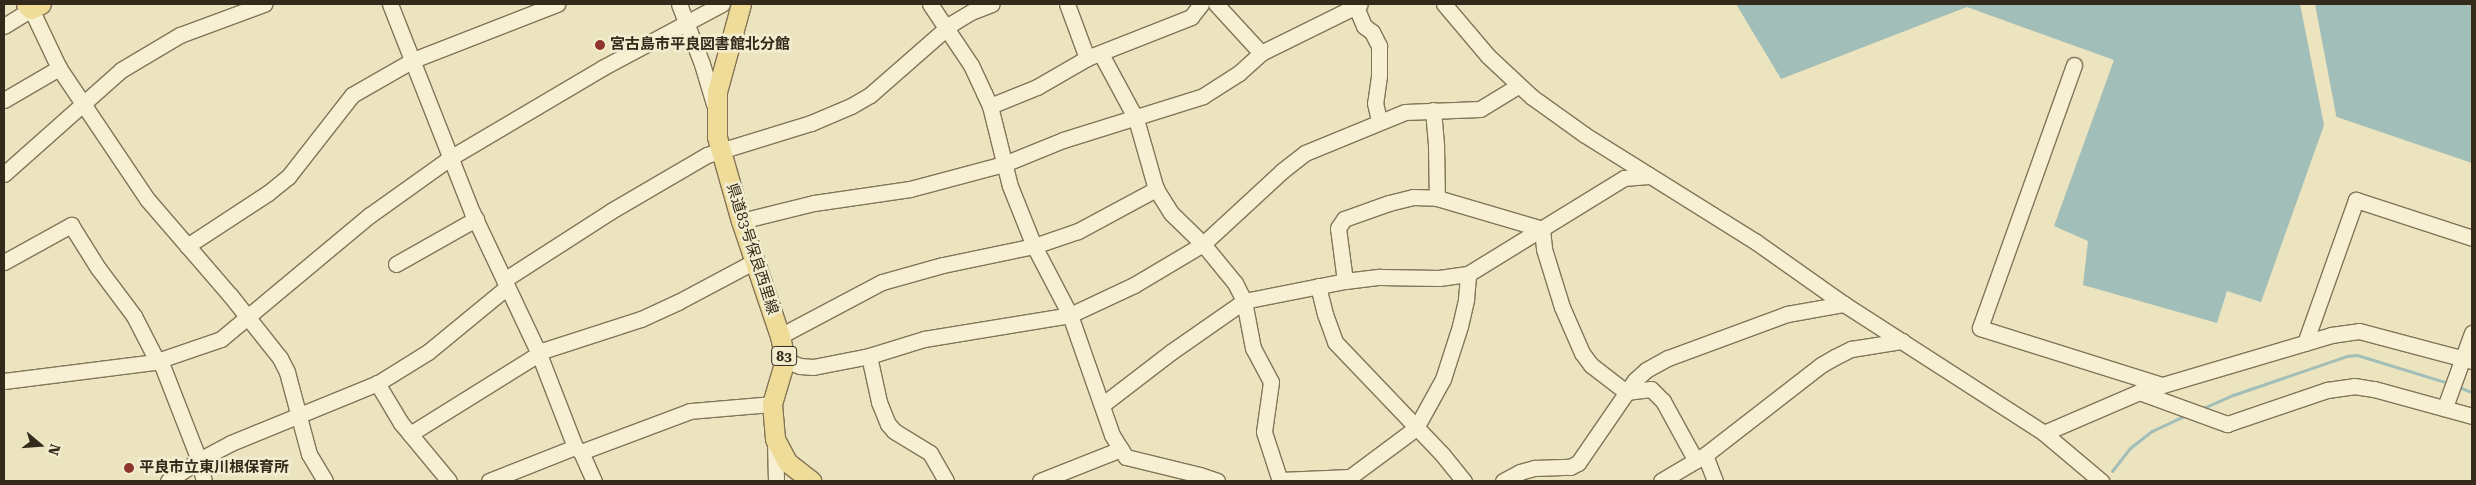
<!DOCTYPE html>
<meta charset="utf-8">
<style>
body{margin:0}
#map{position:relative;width:2476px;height:485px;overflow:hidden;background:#ece3bf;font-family:"Roboto Serif","Noto Sans JP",serif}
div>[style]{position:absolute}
.water>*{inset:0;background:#a2beb8}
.pier>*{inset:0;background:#ece3bf}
.stream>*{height:3px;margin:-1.5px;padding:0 1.5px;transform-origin:1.5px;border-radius:1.5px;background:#a2beb8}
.roads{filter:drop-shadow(1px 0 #847458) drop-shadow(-1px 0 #847458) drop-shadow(0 1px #847458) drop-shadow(0 -1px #847458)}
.minor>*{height:15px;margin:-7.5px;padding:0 7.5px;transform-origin:7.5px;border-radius:7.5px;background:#f7f0d2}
.major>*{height:19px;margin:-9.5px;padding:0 9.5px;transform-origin:9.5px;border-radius:9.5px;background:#eedc98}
.dots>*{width:14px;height:14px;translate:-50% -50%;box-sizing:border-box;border:2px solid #f3edcf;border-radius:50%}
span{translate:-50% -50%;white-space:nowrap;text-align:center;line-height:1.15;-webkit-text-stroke:5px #f3edcf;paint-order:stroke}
.shield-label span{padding:1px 4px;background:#f3edcf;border:1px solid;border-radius:4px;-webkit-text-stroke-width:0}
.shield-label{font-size:14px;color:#342a1c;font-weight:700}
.poi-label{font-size:15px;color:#342a1c;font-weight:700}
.left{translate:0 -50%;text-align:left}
.street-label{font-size:15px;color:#342a1c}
.frame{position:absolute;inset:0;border:5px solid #342a1c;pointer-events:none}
.north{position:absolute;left:15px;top:420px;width:50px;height:50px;-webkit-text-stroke:4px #f3edcf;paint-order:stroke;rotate:108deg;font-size:14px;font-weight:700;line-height:20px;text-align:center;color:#342a1c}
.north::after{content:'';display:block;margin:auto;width:18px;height:22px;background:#342a1c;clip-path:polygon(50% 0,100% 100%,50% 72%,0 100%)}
</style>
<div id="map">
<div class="water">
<i style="clip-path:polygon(1736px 4px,2472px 4px,2472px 163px,2328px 114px,2261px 302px,2227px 291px,2217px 323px,2083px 285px,2088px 241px,2054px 226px,2114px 60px,1967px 7px,1781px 79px)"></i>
</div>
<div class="pier">
<i style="clip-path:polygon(2300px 4px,2315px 4px,2337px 120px,2330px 117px,2325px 130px)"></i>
</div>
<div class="stream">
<i style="left:2456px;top:386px;width:17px;rotate:21deg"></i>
<i style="left:2201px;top:409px;width:35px;rotate:-24deg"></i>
<i style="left:2233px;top:395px;width:120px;rotate:-18.9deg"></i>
<i style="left:2347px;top:356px;width:10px;rotate:-6deg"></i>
<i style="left:2357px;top:355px;width:95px;rotate:17.1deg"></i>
<i style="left:2112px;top:471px;width:29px;rotate:-52deg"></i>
<i style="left:2130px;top:448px;width:28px;rotate:-38deg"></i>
<i style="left:2152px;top:431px;width:38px;rotate:-25deg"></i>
</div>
<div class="roads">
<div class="minor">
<i style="left:390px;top:4px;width:224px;rotate:68.5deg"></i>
<i style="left:472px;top:212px;width:157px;rotate:64.7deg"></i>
<i style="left:539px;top:354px;width:100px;rotate:68.8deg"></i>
<i style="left:575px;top:447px;width:8px;rotate:40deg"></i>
<i style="left:581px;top:452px;width:32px;rotate:66deg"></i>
<i style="left:679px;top:4px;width:64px;rotate:69deg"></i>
<i style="left:702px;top:64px;width:42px;rotate:73.3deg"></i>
<i style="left:930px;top:4px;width:73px;rotate:56.1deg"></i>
<i style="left:971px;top:65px;width:31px;rotate:65deg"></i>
<i style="left:984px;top:93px;width:14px;rotate:65deg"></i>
<i style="left:990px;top:106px;width:82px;rotate:76deg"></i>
<i style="left:1010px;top:186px;width:65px;rotate:68.2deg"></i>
<i style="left:1034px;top:246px;width:78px;rotate:62.4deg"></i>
<i style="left:1070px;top:315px;width:127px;rotate:70.7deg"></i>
<i style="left:1112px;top:435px;width:26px;rotate:58deg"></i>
<i style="left:1126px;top:457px;width:76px;rotate:13.7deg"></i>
<i style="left:1200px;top:475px;width:18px;rotate:19deg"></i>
<i style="left:1067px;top:4px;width:58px;rotate:69.7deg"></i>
<i style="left:1216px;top:4px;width:67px;rotate:47.4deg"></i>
<i style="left:1444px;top:4px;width:68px;rotate:49.8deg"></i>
<i style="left:1488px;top:56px;width:60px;rotate:43deg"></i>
<i style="left:1532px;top:97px;width:65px;rotate:35.6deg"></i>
<i style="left:1585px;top:135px;width:202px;rotate:32deg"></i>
<i style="left:1756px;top:242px;width:108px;rotate:35.2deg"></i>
<i style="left:1844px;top:304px;width:238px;rotate:32.8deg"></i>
<i style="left:2044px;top:433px;width:75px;rotate:40.1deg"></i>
<i style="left:1356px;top:7px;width:21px;rotate:67deg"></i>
<i style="left:1364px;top:26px;width:10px;rotate:37deg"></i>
<i style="left:1372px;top:32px;width:16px;rotate:63deg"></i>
<i style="left:1379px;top:46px;width:30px;rotate:90deg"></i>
<i style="left:1379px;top:76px;width:27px;rotate:98deg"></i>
<i style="left:1375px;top:103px;width:18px;rotate:77deg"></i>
<i style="left:4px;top:26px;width:32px;rotate:-32deg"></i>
<i style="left:31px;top:9px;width:65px;rotate:64.6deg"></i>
<i style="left:59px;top:68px;width:158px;rotate:56.1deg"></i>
<i style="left:147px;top:199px;width:127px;rotate:49.2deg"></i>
<i style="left:230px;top:295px;width:80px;rotate:51.6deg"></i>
<i style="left:280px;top:358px;width:16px;rotate:63deg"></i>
<i style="left:287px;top:372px;width:85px;rotate:75deg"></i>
<i style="left:309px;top:454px;width:31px;rotate:59deg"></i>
<i style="left:1101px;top:54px;width:74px;rotate:61.7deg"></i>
<i style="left:1136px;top:119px;width:73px;rotate:74.1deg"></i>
<i style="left:1156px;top:189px;width:28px;rotate:58deg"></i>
<i style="left:1171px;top:213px;width:45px;rotate:44.1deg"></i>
<i style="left:1203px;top:244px;width:50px;rotate:50.6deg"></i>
<i style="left:1235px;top:283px;width:20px;rotate:63deg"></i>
<i style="left:1244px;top:301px;width:48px;rotate:79.2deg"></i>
<i style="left:1253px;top:348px;width:38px;rotate:62deg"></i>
<i style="left:1271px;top:382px;width:50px;rotate:98deg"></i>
<i style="left:1264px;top:432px;width:52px;rotate:71.9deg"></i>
<i style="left:2074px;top:65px;width:279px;rotate:109.7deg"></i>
<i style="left:1980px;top:328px;width:191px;rotate:17.4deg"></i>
<i style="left:4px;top:100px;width:64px;rotate:-30.2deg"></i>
<i style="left:990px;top:106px;width:51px;rotate:-22deg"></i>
<i style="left:1037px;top:87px;width:58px;rotate:-30.1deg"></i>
<i style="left:1087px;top:58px;width:112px;rotate:-21.5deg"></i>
<i style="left:1191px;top:17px;width:16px;rotate:-52deg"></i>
<i style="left:1433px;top:110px;width:37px;rotate:85deg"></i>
<i style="left:1436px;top:147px;width:51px;rotate:88.9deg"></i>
<i style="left:4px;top:174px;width:157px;rotate:-41.6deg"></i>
<i style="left:121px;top:70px;width:69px;rotate:-30.7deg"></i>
<i style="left:180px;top:35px;width:90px;rotate:-20.3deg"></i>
<i style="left:741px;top:221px;width:75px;rotate:-13.9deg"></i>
<i style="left:814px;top:203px;width:97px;rotate:-8.3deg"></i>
<i style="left:910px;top:189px;width:97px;rotate:-14.9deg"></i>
<i style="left:1004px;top:164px;width:64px;rotate:-22.1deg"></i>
<i style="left:1063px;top:140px;width:147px;rotate:-17.4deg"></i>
<i style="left:1203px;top:96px;width:43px;rotate:-32.6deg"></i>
<i style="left:1239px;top:73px;width:30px;rotate:-42deg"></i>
<i style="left:1261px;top:53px;width:110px;rotate:-26.3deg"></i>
<i style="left:1542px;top:229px;width:20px;rotate:84deg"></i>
<i style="left:1544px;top:249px;width:61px;rotate:72.8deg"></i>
<i style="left:1562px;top:307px;width:50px;rotate:66.5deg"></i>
<i style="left:1582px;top:353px;width:15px;rotate:53deg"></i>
<i style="left:1591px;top:365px;width:44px;rotate:37.6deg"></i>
<i style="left:1626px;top:392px;width:25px;rotate:-7deg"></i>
<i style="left:1651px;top:389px;width:17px;rotate:45deg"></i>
<i style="left:1663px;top:401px;width:68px;rotate:61.2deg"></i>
<i style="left:187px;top:246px;width:97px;rotate:-33.2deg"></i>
<i style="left:268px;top:193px;width:26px;rotate:-39deg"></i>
<i style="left:288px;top:177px;width:104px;rotate:-52deg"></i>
<i style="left:352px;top:95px;width:70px;rotate:-29.8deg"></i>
<i style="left:413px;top:60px;width:155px;rotate:-21.3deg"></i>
<i style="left:4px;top:262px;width:77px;rotate:-28.9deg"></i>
<i style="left:71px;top:225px;width:51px;rotate:57.9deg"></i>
<i style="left:98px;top:268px;width:60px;rotate:53.1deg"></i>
<i style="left:134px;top:316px;width:51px;rotate:62.9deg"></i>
<i style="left:396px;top:264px;width:92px;rotate:-29.4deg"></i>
<i style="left:504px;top:280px;width:127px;rotate:-32.8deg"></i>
<i style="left:611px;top:211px;width:111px;rotate:-30.3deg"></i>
<i style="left:707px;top:155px;width:109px;rotate:-17.1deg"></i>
<i style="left:811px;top:123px;width:43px;rotate:-23deg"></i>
<i style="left:851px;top:106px;width:22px;rotate:-30deg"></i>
<i style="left:870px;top:95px;width:108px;rotate:-41.2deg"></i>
<i style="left:951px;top:24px;width:23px;rotate:-31deg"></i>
<i style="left:971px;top:12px;width:22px;rotate:-21deg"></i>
<i style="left:1345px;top:281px;width:53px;rotate:-97.5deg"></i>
<i style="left:1338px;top:228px;width:11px;rotate:-56deg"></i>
<i style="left:1344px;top:219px;width:48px;rotate:-19.6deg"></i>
<i style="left:1389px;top:203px;width:25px;rotate:-14deg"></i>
<i style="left:1413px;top:197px;width:24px;rotate:2deg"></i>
<i style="left:1437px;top:198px;width:109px;rotate:16.4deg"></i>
<i style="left:1318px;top:286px;width:29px;rotate:76deg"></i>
<i style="left:1325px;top:314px;width:30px;rotate:70deg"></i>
<i style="left:1335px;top:342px;width:155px;rotate:46.3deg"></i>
<i style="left:1442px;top:454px;width:35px;rotate:51deg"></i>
<i style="left:780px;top:336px;width:115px;rotate:-27.9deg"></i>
<i style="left:882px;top:282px;width:63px;rotate:-15.6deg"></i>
<i style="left:943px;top:265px;width:93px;rotate:-11.8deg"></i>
<i style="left:1034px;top:246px;width:46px;rotate:-18.8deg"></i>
<i style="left:1078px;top:231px;width:89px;rotate:-28.3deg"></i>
<i style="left:2305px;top:343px;width:152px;rotate:-70.4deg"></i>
<i style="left:2356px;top:200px;width:122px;rotate:18.1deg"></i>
<i style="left:869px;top:356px;width:47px;rotate:77.7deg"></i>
<i style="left:879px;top:402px;width:24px;rotate:68deg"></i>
<i style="left:888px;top:424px;width:9px;rotate:49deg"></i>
<i style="left:894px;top:431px;width:42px;rotate:31.4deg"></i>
<i style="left:930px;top:453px;width:32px;rotate:60deg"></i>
<i style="left:160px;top:360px;width:107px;rotate:68.7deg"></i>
<i style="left:199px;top:460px;width:22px;rotate:77deg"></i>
<i style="left:785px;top:360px;width:16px;rotate:22deg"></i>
<i style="left:800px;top:366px;width:13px;rotate:4deg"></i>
<i style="left:813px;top:367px;width:57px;rotate:-11.1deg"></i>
<i style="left:869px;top:356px;width:58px;rotate:-17.2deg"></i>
<i style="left:924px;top:339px;width:148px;rotate:-9.3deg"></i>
<i style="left:1070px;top:315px;width:71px;rotate:-25.1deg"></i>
<i style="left:1134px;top:285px;width:80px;rotate:-30.7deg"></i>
<i style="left:1203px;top:244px;width:108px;rotate:-42.7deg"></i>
<i style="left:1282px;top:171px;width:29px;rotate:-38deg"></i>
<i style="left:1305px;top:153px;width:108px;rotate:-22.3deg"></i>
<i style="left:1405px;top:112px;width:75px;rotate:-2.3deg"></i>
<i style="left:1480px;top:109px;width:44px;rotate:-31.2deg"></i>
<i style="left:4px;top:381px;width:151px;rotate:-7.2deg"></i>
<i style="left:154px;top:362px;width:71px;rotate:-18.9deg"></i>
<i style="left:221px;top:339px;width:194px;rotate:-39.8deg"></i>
<i style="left:370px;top:215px;width:98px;rotate:-35.5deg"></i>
<i style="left:450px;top:158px;width:177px;rotate:-30.6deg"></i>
<i style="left:602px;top:68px;width:136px;rotate:-28.1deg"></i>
<i style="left:377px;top:383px;width:47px;rotate:59deg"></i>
<i style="left:401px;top:423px;width:75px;rotate:50.4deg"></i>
<i style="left:2139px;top:392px;width:94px;rotate:20deg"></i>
<i style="left:2227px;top:424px;width:106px;rotate:-18.8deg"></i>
<i style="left:2327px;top:390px;width:27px;rotate:-8deg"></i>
<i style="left:2354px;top:386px;width:20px;rotate:9deg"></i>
<i style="left:2374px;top:389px;width:102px;rotate:15.4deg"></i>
<i style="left:1102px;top:405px;width:87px;rotate:-37.5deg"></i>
<i style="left:1171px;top:352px;width:89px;rotate:-34.9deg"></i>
<i style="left:1244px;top:301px;width:103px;rotate:-11.2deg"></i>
<i style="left:1345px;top:281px;width:35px;rotate:-7deg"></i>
<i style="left:1380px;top:277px;width:59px;rotate:1deg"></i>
<i style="left:1439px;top:278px;width:29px;rotate:-8deg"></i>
<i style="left:1468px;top:274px;width:183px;rotate:-31.6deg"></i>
<i style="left:1624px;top:178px;width:24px;rotate:-5deg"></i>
<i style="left:2445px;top:407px;width:79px;rotate:-70deg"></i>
<i style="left:2044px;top:433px;width:103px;rotate:-23.3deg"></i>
<i style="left:2139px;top:392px;width:200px;rotate:-16.5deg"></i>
<i style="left:2331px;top:335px;width:28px;rotate:-8deg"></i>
<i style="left:2359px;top:331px;width:117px;rotate:14.9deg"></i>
<i style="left:410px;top:434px;width:159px;rotate:-31.9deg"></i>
<i style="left:545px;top:350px;width:101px;rotate:-17.9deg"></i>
<i style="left:641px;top:319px;width:41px;rotate:-24.7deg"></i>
<i style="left:678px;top:302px;width:87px;rotate:-28deg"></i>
<i style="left:775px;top:440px;width:41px;rotate:88.6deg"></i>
<i style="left:581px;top:452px;width:116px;rotate:-20.6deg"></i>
<i style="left:690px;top:411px;width:82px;rotate:-4.9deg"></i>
<i style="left:1705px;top:455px;width:28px;rotate:69deg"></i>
<i style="left:1280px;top:480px;width:70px;rotate:-2.5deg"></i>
<i style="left:1350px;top:477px;width:82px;rotate:-36.6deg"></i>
<i style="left:1416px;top:428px;width:56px;rotate:-61.1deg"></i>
<i style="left:1443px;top:379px;width:56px;rotate:-72.2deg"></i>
<i style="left:1460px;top:326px;width:28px;rotate:-77deg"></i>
<i style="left:1466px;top:299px;width:25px;rotate:-85deg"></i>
<i style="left:168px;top:481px;width:37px;rotate:-34deg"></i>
<i style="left:199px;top:460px;width:36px;rotate:-28deg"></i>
<i style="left:231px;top:443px;width:159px;rotate:-22.2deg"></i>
<i style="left:378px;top:383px;width:59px;rotate:-31.8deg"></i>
<i style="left:428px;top:352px;width:102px;rotate:-39.4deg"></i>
<i style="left:489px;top:481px;width:92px;rotate:-21.6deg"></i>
<i style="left:1040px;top:481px;width:87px;rotate:-21.6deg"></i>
<i style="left:1503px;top:481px;width:19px;rotate:-28deg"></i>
<i style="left:1520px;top:472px;width:15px;rotate:-16deg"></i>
<i style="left:1534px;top:468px;width:36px;rotate:-2deg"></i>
<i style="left:1570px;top:467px;width:9px;rotate:-27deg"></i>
<i style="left:1578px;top:463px;width:101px;rotate:-55.5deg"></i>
<i style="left:1635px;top:380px;width:15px;rotate:-42deg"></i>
<i style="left:1646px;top:370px;width:25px;rotate:-29deg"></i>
<i style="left:1668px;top:358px;width:127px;rotate:-20.3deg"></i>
<i style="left:1787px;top:314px;width:58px;rotate:-10deg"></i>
<i style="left:1661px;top:481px;width:51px;rotate:-30.6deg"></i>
<i style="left:1705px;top:455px;width:147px;rotate:-37.8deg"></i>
<i style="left:1821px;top:365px;width:16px;rotate:-30deg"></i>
<i style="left:1835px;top:357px;width:18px;rotate:-27deg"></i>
<i style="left:1851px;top:349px;width:52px;rotate:-8.9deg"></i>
</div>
<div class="major">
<i style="left:26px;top:4px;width:7px;rotate:45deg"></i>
<i style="left:31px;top:9px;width:11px;rotate:-27deg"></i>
<i style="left:741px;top:4px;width:91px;rotate:105.3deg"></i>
<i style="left:717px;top:92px;width:45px;rotate:90deg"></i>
<i style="left:717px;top:137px;width:87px;rotate:74.1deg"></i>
<i style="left:741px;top:221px;width:121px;rotate:71.3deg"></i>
<i style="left:780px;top:336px;width:25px;rotate:78deg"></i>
<i style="left:785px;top:360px;width:46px;rotate:106.5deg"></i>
<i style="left:772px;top:404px;width:35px;rotate:85deg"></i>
<i style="left:775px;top:439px;width:26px;rotate:62deg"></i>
<i style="left:787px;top:462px;width:31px;rotate:38deg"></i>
</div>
</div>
<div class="dots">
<i style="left:600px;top:45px;background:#90352b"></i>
<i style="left:129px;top:468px;background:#90352b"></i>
</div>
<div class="shield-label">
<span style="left:784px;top:356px">83</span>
</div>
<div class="poi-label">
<span class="left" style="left:610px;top:45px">宮古島市平良図書館北分館</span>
<span class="left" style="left:139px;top:468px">平良市立東川根保育所</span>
</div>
<div class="street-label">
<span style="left:752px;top:249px;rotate:72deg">県道83号保良西里線</span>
</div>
<div class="frame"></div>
<div class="north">N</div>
</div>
